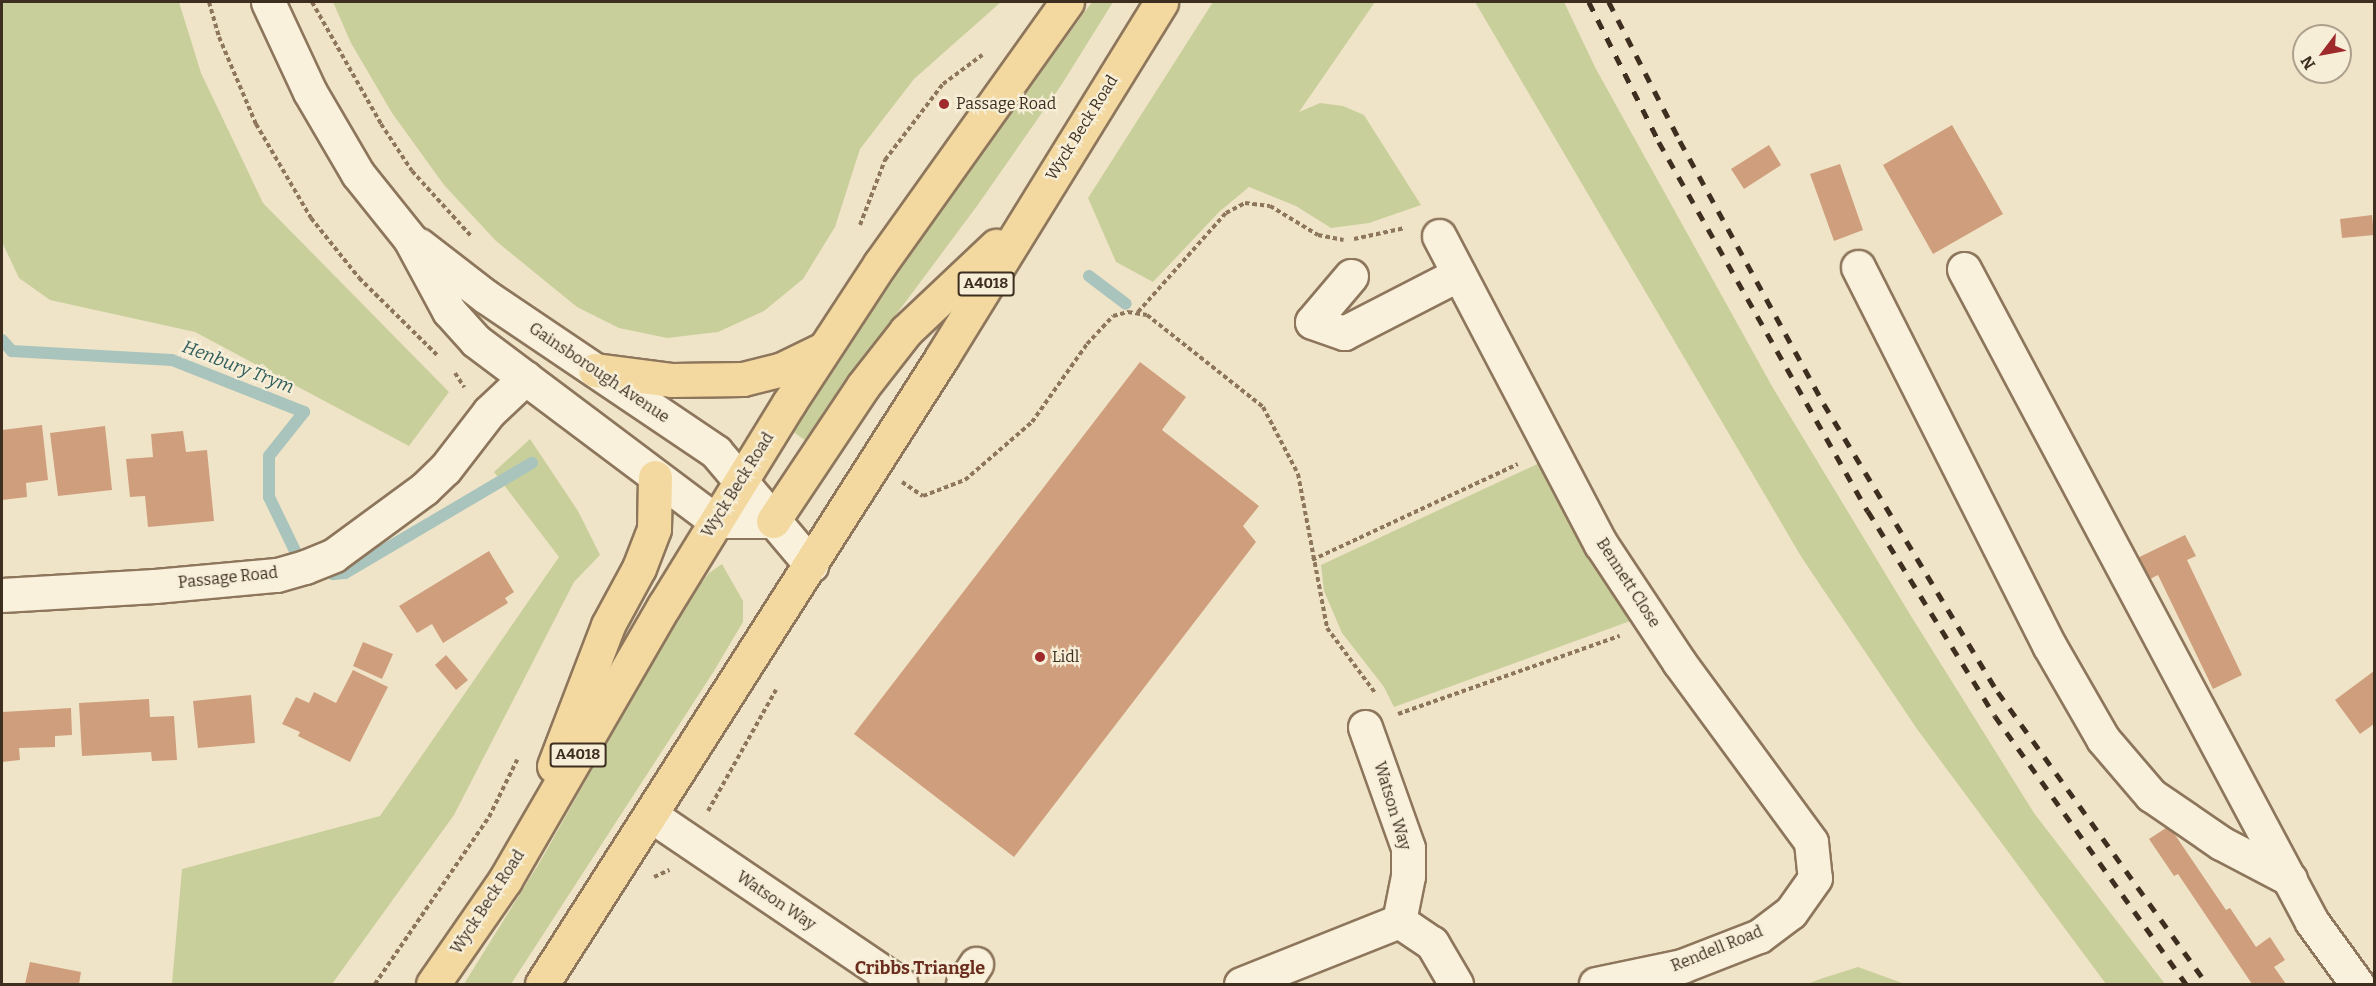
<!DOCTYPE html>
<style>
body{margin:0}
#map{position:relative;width:2376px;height:986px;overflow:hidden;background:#f0e4c8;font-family:Bitter,serif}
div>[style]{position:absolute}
.green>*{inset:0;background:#c9cf9b}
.stream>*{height:12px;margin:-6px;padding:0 6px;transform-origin:6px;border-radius:6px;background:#a9c4bc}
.building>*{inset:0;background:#cf9f7d}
.path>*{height:4px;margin-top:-2px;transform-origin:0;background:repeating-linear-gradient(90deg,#8d765c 0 4.5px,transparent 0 7.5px)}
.roads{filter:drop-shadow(2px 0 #8d765c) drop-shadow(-2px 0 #8d765c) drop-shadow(0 2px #8d765c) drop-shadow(0 -2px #8d765c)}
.minor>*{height:33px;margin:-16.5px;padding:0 16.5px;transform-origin:16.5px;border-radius:16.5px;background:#faf1dc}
.major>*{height:33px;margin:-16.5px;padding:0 16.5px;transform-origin:16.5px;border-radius:16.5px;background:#f3d9a0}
.rail>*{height:4.5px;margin-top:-2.25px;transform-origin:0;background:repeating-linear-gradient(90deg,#3d2e20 0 10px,transparent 0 20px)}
.dots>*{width:16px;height:16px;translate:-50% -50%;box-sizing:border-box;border:3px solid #f7eed8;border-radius:50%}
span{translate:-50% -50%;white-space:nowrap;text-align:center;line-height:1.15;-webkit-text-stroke:4.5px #f7eed8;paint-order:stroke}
.shield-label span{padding:2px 4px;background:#f7eed8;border:2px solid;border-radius:4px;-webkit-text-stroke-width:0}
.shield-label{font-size:15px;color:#3d2e20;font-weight:700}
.poi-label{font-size:16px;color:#3d2e20}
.left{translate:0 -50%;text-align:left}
.street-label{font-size:16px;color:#3d2e20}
.water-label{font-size:18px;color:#2f5d5a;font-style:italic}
.neighbourhood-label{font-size:18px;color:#6b2e1e;font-weight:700}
.frame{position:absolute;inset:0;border:3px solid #3d2e20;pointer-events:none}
.north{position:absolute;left:2292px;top:24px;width:60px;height:60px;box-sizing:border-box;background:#f7eed8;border:2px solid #ada18e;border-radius:50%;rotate:238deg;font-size:16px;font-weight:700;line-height:24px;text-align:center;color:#3d2e20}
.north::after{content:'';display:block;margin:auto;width:21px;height:27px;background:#9e2a2b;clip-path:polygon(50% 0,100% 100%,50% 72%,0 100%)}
</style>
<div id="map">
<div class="green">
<i style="clip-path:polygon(2px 2px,179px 2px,201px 73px,263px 203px,449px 392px,409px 446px,195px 332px,50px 300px,19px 278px,2px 242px)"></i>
<i style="clip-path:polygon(333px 2px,1001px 2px,914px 79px,860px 149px,835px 227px,803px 279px,764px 311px,718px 332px,667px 338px,619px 328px,577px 307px,496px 241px,444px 185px,392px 113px,351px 43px)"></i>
<i style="clip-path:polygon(1092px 2px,1113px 2px,1062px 84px,977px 206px,863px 359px,809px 443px,792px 431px,924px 233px)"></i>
<i style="clip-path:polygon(1213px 2px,1375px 2px,1299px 112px,1320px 103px,1343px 106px,1364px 115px,1421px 205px,1369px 223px,1331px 228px,1296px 206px,1249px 187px,1219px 212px,1153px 282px,1116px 262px,1088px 198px)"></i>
<i style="clip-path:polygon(1475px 2px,1564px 2px,1596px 69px,1773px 388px,1911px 616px,2034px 813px,2165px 984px,2106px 984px,1917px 729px,1802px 558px)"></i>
<i style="clip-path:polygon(530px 439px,578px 511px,600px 555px,574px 582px,454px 815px,332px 984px,172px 984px,182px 869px,380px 816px,559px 557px,494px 472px)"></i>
<i style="clip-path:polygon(1546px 460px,1633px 620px,1394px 707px,1384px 687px,1342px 633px,1324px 591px,1321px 565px)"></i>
<i style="clip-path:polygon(722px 564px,743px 601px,743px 622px,714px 671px,511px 984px,464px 984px,541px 860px,684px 606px,709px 573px)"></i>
<i style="clip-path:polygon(1858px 967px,1905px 984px,1807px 984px,1823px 978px)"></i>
</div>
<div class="stream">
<i style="left:1089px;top:276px;width:46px;rotate:37.1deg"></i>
<i style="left:2px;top:340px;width:15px;rotate:48deg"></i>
<i style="left:12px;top:351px;width:160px;rotate:3.2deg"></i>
<i style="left:172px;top:360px;width:142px;rotate:21.5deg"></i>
<i style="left:304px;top:412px;width:56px;rotate:128.5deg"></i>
<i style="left:269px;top:456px;width:41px;rotate:90deg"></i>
<i style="left:269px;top:497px;width:64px;rotate:64.2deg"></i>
<i style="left:297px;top:555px;width:41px;rotate:27.8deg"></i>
<i style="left:333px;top:574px;width:12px;rotate:-5deg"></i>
<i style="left:345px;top:573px;width:217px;rotate:-30.5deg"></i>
</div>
<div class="building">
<i style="clip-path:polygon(1952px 125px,2003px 214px,1933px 254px,1883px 165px)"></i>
<i style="clip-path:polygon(1769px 145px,1781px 165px,1744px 189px,1731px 169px)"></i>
<i style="clip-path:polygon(1840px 164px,1863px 230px,1834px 241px,1810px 174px)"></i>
<i style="clip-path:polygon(2372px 215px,2374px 235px,2342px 238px,2340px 219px)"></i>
<i style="clip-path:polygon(1140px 362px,1186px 397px,1162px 430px,1259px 506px,1243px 526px,1256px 542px,1014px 857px,854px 734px)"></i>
<i style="clip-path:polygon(42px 425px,48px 480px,26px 483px,27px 497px,2px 500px,2px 430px)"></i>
<i style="clip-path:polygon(105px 426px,112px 490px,58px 496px,50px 433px)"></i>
<i style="clip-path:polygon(183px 431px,186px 452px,207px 450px,214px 521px,148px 527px,145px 496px,130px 497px,126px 459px,153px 457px,151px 434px)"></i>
<i style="clip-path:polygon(2185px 535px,2196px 556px,2187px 560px,2242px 675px,2213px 689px,2158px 575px,2142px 583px,2131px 561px)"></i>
<i style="clip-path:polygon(489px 551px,514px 592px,505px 598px,508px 603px,443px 643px,432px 624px,417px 633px,399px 606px)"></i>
<i style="clip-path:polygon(363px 642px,393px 654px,382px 679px,353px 666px)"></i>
<i style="clip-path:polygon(446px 655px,468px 680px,456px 690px,435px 665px)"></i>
<i style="clip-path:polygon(353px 670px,388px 687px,350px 762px,298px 736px,300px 732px,282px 724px,296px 697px,309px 703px,314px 692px,336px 703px)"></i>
<i style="clip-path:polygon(2374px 671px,2374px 724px,2360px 734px,2335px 700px)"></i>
<i style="clip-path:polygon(251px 695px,255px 743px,198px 748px,193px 701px)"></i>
<i style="clip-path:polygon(149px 699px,150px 717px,174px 716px,177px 760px,152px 761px,151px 752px,82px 756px,79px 703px)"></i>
<i style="clip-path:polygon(71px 708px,72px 735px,55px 736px,55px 747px,19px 748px,20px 760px,2px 762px,2px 712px)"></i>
<i style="clip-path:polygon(2169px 826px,2226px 910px,2230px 908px,2256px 947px,2270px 937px,2285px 960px,2274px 967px,2286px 984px,2252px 984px,2178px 874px,2174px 876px,2149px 839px)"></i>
<i style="clip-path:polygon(30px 962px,81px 972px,79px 984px,25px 984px)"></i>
</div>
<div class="path">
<i style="left:209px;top:2px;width:36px;rotate:74deg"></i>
<i style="left:219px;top:37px;width:95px;rotate:67deg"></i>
<i style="left:256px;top:124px;width:109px;rotate:59.7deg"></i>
<i style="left:311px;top:218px;width:77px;rotate:51.3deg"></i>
<i style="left:359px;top:278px;width:110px;rotate:44.6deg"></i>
<i style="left:312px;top:2px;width:140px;rotate:60.5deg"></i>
<i style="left:381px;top:124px;width:56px;rotate:56.6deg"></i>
<i style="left:412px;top:171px;width:88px;rotate:47.8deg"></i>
<i style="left:860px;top:225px;width:70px;rotate:-69deg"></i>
<i style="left:885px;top:160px;width:96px;rotate:-52.7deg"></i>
<i style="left:943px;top:84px;width:49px;rotate:-36.6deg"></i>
<i style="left:1354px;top:239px;width:52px;rotate:-12.2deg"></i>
<i style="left:1138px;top:312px;width:132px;rotate:-48.4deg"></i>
<i style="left:1226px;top:213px;width:21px;rotate:-28deg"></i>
<i style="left:1245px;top:203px;width:25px;rotate:7deg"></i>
<i style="left:1270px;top:206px;width:56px;rotate:31.1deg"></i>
<i style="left:1318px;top:235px;width:26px;rotate:11deg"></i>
<i style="left:455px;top:373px;width:17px;rotate:57deg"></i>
<i style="left:902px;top:482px;width:25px;rotate:34deg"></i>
<i style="left:923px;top:496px;width:45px;rotate:-20.9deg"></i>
<i style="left:965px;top:480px;width:89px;rotate:-40.9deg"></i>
<i style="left:1032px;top:422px;width:95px;rotate:-54.8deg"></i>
<i style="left:1087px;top:344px;width:38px;rotate:-47deg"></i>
<i style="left:1113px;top:316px;width:16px;rotate:-15deg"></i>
<i style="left:1128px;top:312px;width:19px;rotate:9deg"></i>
<i style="left:1147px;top:315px;width:148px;rotate:38.4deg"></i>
<i style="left:1263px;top:407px;width:76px;rotate:62.4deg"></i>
<i style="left:1298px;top:474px;width:157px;rotate:79.3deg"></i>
<i style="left:1327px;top:628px;width:82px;rotate:53.4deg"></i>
<i style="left:1312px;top:560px;width:227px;rotate:-25deg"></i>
<i style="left:1398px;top:714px;width:235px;rotate:-19.4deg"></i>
<i style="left:708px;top:811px;width:139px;rotate:-60.7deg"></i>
<i style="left:654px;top:877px;width:17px;rotate:-25deg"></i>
<i style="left:375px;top:984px;width:202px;rotate:-55.7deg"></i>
<i style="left:489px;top:817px;width:64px;rotate:-63.8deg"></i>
</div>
<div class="roads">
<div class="minor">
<i style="left:268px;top:2px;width:99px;rotate:65deg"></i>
<i style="left:310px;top:92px;width:95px;rotate:59.7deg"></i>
<i style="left:358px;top:174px;width:83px;rotate:51.3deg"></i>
<i style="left:410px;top:239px;width:82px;rotate:61.6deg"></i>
<i style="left:449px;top:311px;width:40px;rotate:48deg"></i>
<i style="left:476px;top:341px;width:300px;rotate:36.9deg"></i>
<i style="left:716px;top:521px;width:57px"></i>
<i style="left:1439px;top:236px;width:348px;rotate:62.3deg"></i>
<i style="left:1601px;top:544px;width:141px;rotate:56.5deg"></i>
<i style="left:1679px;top:662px;width:223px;rotate:53.7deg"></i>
<i style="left:1811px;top:842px;width:36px;rotate:84deg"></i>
<i style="left:1815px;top:878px;width:42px;rotate:125.2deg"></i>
<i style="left:1791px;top:912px;width:40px;rotate:143deg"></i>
<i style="left:1759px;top:936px;width:83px;rotate:158.7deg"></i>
<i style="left:1682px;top:966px;width:88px;rotate:168.2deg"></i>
<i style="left:419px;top:245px;width:83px;rotate:37.7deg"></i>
<i style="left:485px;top:296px;width:279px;rotate:34deg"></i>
<i style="left:716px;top:452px;width:148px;rotate:49.9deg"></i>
<i style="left:1858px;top:267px;width:424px;rotate:63.2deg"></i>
<i style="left:2049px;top:645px;width:108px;rotate:60.1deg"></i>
<i style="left:2103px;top:739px;width:74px;rotate:49.4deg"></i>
<i style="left:2151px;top:795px;width:85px;rotate:34.4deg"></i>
<i style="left:2221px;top:843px;width:78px;rotate:27.6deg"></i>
<i style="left:1964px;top:269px;width:740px;rotate:61.95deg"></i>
<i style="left:2312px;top:922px;width:77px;rotate:54deg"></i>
<i style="left:1351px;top:276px;width:60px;rotate:130.3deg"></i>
<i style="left:1312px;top:322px;width:34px;rotate:19deg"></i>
<i style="left:1344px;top:333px;width:129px;rotate:-27.2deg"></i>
<i style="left:2px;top:595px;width:153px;rotate:-3.4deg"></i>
<i style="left:155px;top:586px;width:122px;rotate:-5.2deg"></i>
<i style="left:277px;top:575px;width:29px;rotate:-16deg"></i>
<i style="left:305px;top:567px;width:31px;rotate:-22deg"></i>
<i style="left:334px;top:555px;width:112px;rotate:-36.3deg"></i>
<i style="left:424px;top:489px;width:29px;rotate:-44deg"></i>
<i style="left:445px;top:469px;width:72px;rotate:-52.3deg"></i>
<i style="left:489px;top:412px;width:50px;rotate:-43.4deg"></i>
<i style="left:1365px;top:727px;width:128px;rotate:70.4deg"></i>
<i style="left:1408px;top:848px;width:28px;rotate:90deg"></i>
<i style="left:1408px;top:876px;width:46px;rotate:101.3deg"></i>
<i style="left:652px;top:816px;width:300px;rotate:34.1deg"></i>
<i style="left:963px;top:984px;width:24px;rotate:-57deg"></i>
<i style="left:1241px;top:984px;width:170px;rotate:-21.7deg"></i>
<i style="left:1399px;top:921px;width:40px;rotate:34deg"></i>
<i style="left:1432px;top:943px;width:48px;rotate:59.7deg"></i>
</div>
<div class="major">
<i style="left:595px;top:370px;width:78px;rotate:7.4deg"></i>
<i style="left:672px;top:380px;width:71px;rotate:-0.8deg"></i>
<i style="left:743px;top:379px;width:38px;rotate:-14deg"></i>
<i style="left:780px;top:370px;width:48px;rotate:-26deg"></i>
<i style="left:773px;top:521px;width:162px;rotate:-56.3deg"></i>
<i style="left:863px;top:386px;width:70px;rotate:-52deg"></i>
<i style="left:906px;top:331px;width:124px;rotate:-43.4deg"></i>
<i style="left:554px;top:766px;width:151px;rotate:-69deg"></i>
<i style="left:608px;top:625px;width:65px;rotate:-61.5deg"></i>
<i style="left:639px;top:568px;width:42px;rotate:-69deg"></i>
<i style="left:654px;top:529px;width:52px;rotate:-88.9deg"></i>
<i style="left:433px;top:984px;width:126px;rotate:-55.3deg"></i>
<i style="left:505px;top:880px;width:317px;rotate:-59.9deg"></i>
<i style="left:664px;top:606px;width:238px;rotate:-58.4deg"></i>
<i style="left:789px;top:403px;width:166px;rotate:-56.8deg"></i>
<i style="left:880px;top:264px;width:322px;rotate:-54.5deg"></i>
<i style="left:542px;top:984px;width:744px;rotate:-57.46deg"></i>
<i style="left:942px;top:357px;width:417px;rotate:-58.3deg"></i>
</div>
</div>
<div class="rail">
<i style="left:1589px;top:2px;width:157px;rotate:63.4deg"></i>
<i style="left:1659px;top:142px;width:424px;rotate:60.5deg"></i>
<i style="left:1868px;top:511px;width:241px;rotate:58.2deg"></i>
<i style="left:1995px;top:716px;width:329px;rotate:54.5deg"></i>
<i style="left:1609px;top:2px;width:156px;rotate:62.9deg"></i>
<i style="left:1680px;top:141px;width:300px;rotate:61.3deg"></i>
<i style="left:1824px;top:404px;width:336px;rotate:58.9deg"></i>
<i style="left:1998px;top:692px;width:359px;rotate:54.4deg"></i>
</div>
<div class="dots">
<i style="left:944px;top:104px;background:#9e2a2b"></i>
<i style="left:1040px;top:657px;background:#9e2a2b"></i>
</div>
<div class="shield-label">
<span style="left:986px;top:284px">A4018</span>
<span style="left:578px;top:755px">A4018</span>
</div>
<div class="poi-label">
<span class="left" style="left:956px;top:104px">Passage Road</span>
<span class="left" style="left:1052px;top:657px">Lidl</span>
</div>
<div class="street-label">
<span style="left:1082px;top:128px;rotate:-58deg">Wyck Beck Road</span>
<span style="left:599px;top:373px;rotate:34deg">Gainsborough Avenue</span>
<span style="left:738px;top:485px;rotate:-58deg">Wyck Beck Road</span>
<span style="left:228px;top:578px;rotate:-6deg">Passage Road</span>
<span style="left:1628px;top:583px;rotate:57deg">Bennett Close</span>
<span style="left:1392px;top:806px;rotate:73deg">Watson Way</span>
<span style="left:776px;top:901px;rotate:34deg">Watson Way</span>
<span style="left:488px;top:902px;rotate:-57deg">Wyck Beck Road</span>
<span style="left:1717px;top:949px;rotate:-22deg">Rendell Road</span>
</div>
<div class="water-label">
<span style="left:238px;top:367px;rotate:21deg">Henbury Trym</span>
</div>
<div class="neighbourhood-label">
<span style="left:920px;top:968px">Cribbs Triangle</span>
</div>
<div class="frame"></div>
<div class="north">N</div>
</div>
